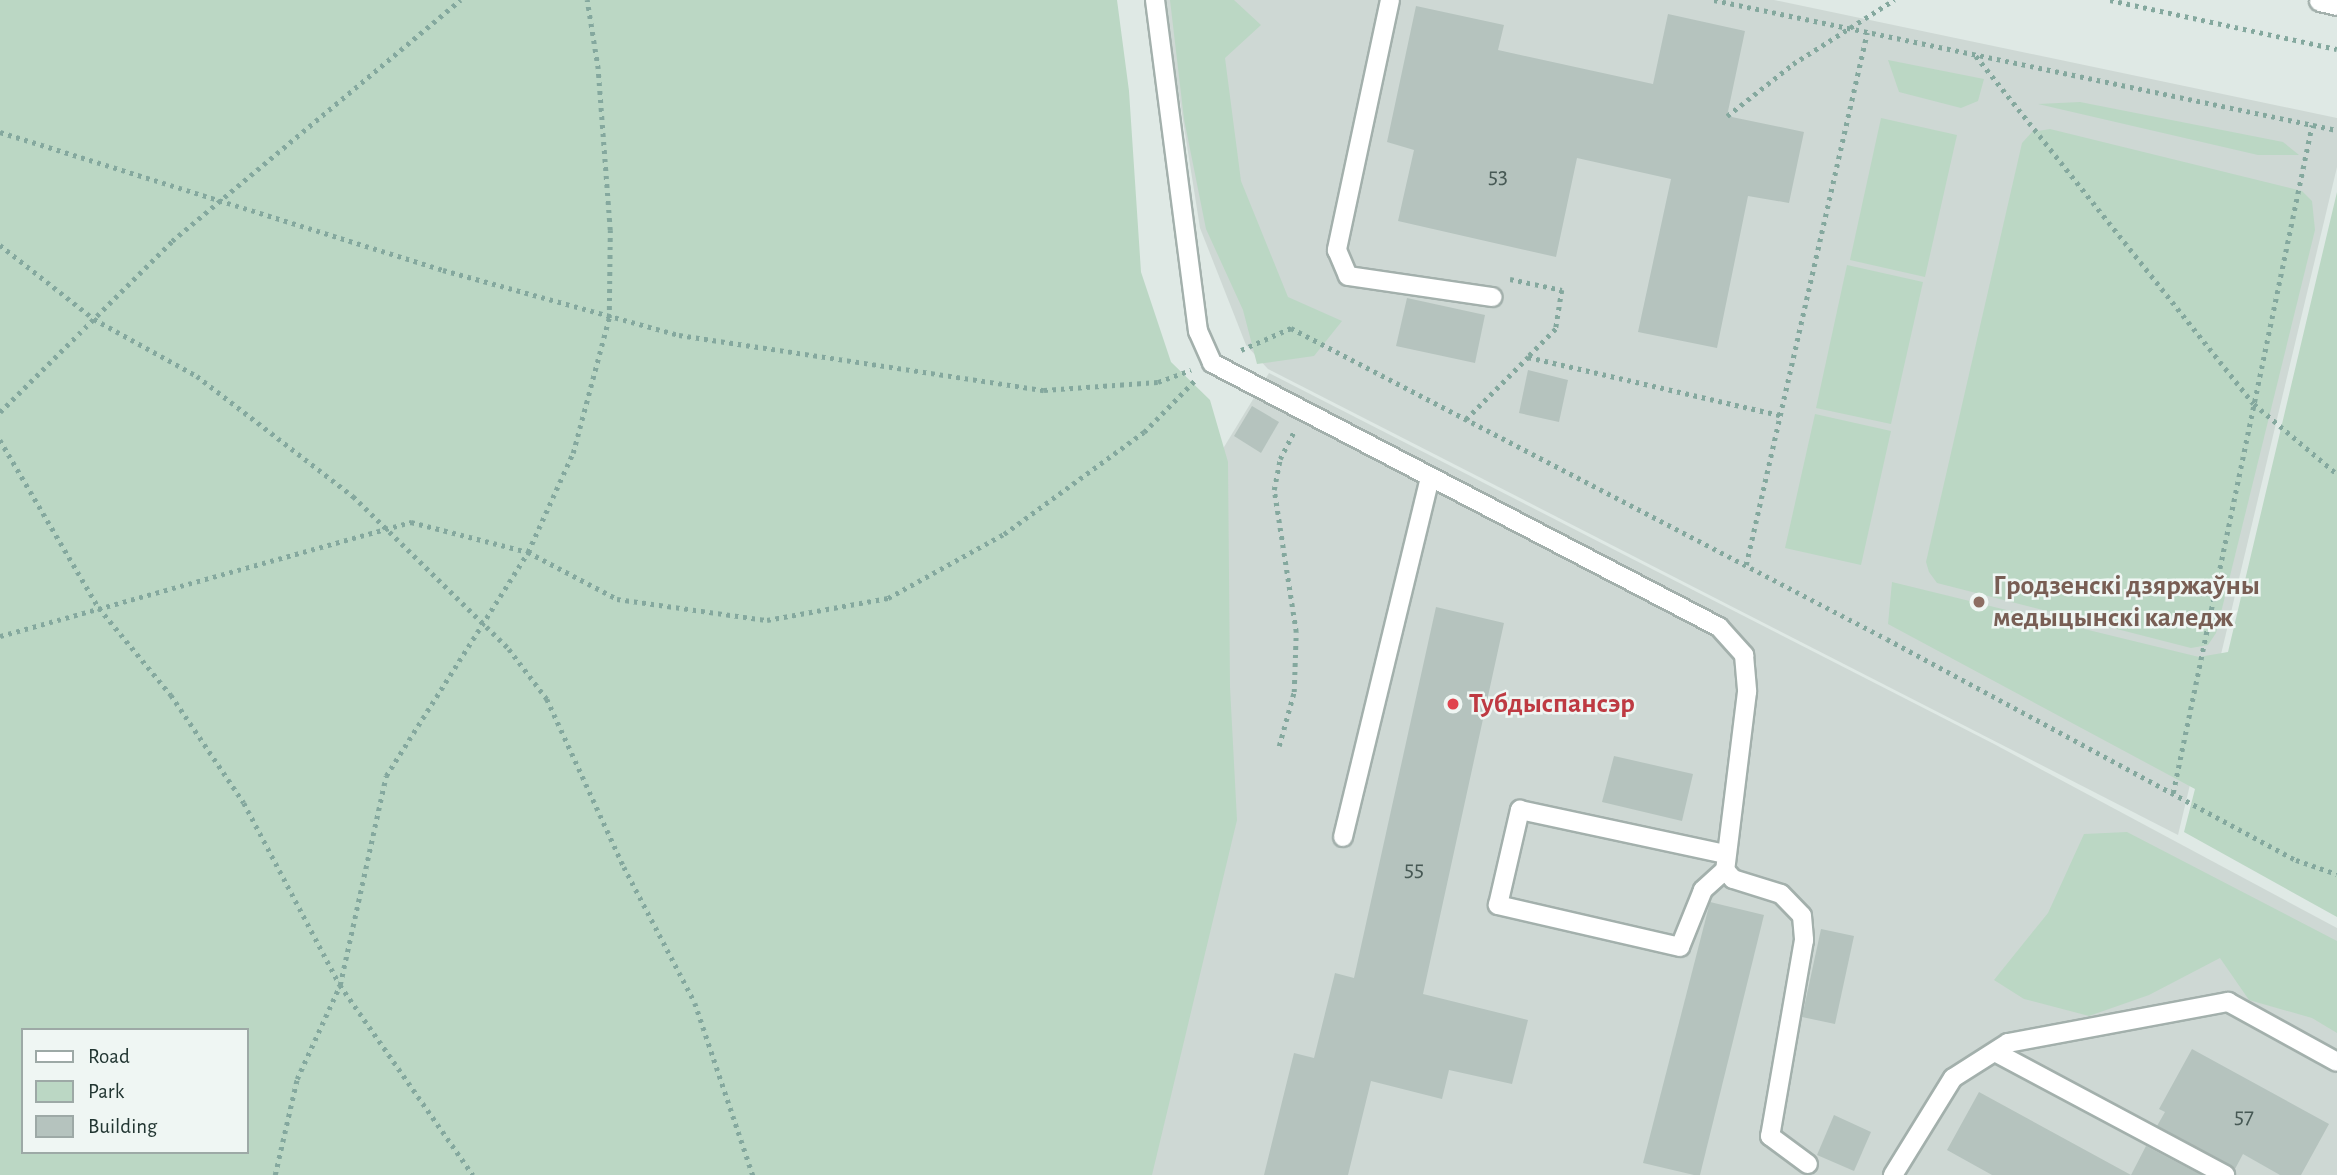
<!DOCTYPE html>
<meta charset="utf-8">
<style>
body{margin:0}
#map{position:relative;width:2337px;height:1175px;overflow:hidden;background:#dfe9e5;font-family:"Alegreya Sans",sans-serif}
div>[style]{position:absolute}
.built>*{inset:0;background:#ced8d4}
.green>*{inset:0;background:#bbd7c4}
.building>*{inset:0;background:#b5c3be}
.path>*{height:4.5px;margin-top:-2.25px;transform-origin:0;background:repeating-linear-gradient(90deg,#84a89e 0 3.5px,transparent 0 8.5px)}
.roads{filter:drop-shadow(2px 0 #a3b0ac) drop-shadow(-2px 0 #a3b0ac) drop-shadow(0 2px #a3b0ac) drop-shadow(0 -2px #a3b0ac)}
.service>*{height:18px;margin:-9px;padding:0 9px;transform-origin:9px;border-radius:9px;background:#fff}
.tertiary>*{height:21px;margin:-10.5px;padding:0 10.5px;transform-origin:10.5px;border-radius:10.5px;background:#fff}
.dots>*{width:19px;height:19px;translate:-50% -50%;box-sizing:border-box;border:4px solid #eff6f3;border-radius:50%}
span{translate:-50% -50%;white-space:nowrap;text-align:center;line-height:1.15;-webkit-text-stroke:5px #eff6f3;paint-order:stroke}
.number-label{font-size:24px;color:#475955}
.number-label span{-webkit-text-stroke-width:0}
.education-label{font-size:28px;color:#785e54;font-weight:700}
.left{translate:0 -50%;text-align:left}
.health-label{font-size:28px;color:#be3a42;font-weight:700}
.legend{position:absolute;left:21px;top:1028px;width:228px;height:126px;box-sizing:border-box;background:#eff6f3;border:2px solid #9da9a6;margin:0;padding:9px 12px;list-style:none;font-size:21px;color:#223632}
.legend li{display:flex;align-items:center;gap:14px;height:35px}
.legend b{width:35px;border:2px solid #9da9a6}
</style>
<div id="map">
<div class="built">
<i style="clip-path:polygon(1164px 0,1774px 0,2337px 118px,2337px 167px,2178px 835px,1268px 369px,1246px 345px,1200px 228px)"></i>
<i style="clip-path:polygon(1269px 373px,1994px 744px,2337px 928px,2337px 1175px,924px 1175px,1207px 475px)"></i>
</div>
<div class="green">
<i style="clip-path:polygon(evenodd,0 0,1117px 0,1129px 91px,1141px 272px,1171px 362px,1210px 400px,1228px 462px,1230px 687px,1237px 820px,1152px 1175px,0 1175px,0 0,23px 1030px,247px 1030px,247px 1152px,23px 1152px,23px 1030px)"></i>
<i style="clip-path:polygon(1170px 0,1234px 0,1261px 25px,1225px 58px,1241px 181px,1288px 297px,1342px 321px,1314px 356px,1257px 364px,1243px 310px,1206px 229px,1184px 119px)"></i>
<i style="clip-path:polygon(1888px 60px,1984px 79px,1978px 101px,1961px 108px,1899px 92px)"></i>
<i style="clip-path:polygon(2080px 102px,2283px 142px,2299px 155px,2258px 155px,2038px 104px)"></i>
<i style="clip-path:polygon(1881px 118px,1957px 135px,1925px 277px,1850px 260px)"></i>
<i style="clip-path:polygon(2050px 129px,2302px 191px,2312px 201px,2315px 230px,2216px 633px,2208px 645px,2191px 648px,1937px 583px,1929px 572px,1926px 562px,2022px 143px,2032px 132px)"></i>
<i style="clip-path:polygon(2337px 192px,2337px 917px,2184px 832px,2195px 789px,1888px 624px,1892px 582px,2199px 657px,2228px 652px)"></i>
<i style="clip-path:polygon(1847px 265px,1923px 282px,1891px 424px,1816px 408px)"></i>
<i style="clip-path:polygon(1815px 414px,1891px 431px,1861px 565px,1785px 548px)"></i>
<i style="clip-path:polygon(2127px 832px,2337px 941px,2337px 1033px,2312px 1018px,2249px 1000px,2220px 958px,2149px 995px,2089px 1016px,2024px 999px,1994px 980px,2048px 913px,2084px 834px)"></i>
</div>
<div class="building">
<i style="clip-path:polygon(1416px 6px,1504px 25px,1498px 50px,1653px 84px,1668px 14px,1745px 31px,1727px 116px,1804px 132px,1789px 203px,1748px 196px,1717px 348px,1638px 332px,1671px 179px,1577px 158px,1556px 257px,1398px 221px,1414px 150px,1387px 142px)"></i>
<i style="clip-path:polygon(1407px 298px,1485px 315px,1475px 363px,1396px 346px)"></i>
<i style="clip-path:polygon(1528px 370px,1568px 380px,1559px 422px,1519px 413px)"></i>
<i style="clip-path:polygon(1252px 406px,1279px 422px,1261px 453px,1234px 436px)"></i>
<i style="clip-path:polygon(1436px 607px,1504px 623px,1423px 994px,1528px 1020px,1512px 1084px,1449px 1070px,1442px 1099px,1371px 1081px,1348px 1175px,1264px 1175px,1294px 1053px,1314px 1058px,1335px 973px,1354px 978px)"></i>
<i style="clip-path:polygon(1614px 756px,1693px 774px,1682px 821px,1602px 802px)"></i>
<i style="clip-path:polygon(1710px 902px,1764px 915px,1700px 1175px,1694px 1175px,1643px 1163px)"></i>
<i style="clip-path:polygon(1821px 929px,1854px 936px,1835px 1024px,1802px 1017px)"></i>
<i style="clip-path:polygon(2192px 1049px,2329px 1124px,2301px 1175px,2280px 1175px,2243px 1154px,2235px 1169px,2157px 1126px,2165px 1112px,2159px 1109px)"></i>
<i style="clip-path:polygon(1979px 1092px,2131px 1175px,2146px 1146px,2201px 1175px,1992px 1175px,1947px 1150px)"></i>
<i style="clip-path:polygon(1834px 1115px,1871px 1132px,1854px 1171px,1817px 1155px)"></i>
</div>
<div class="path">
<i style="left:1714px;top:0;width:636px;rotate:11.79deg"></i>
<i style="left:2110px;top:0;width:232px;rotate:12.2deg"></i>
<i style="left:1976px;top:56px;width:445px;rotate:51.4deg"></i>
<i style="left:2254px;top:404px;width:109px;rotate:40.1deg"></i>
<i style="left:1727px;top:116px;width:84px;rotate:-38.2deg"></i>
<i style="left:1793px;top:64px;width:120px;rotate:-32.4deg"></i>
<i style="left:0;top:132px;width:464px;rotate:17.3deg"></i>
<i style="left:443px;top:270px;width:245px;rotate:15.4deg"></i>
<i style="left:679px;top:335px;width:369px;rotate:8.6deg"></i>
<i style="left:1044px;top:390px;width:114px;rotate:-4deg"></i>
<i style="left:1158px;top:382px;width:35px;rotate:-20deg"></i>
<i style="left:0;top:245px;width:120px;rotate:38.2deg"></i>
<i style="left:94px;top:319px;width:118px;rotate:29deg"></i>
<i style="left:197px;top:376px;width:197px;rotate:37.6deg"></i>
<i style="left:353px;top:496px;width:219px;rotate:44.4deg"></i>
<i style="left:509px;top:649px;width:63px;rotate:52.8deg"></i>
<i style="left:547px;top:699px;width:185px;rotate:65.4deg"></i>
<i style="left:624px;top:867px;width:153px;rotate:62.4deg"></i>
<i style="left:695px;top:1003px;width:182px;rotate:71.4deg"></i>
<i style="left:1510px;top:279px;width:53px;rotate:11.9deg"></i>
<i style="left:1562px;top:290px;width:39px;rotate:99deg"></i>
<i style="left:1556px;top:329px;width:38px;rotate:135deg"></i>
<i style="left:1241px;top:350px;width:55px;rotate:-23.7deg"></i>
<i style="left:1291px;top:328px;width:672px;rotate:27.56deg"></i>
<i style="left:1887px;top:639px;width:465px;rotate:28.4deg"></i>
<i style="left:2296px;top:860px;width:43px;rotate:18.9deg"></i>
<i style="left:0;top:412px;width:243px;rotate:-44.8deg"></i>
<i style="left:172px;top:241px;width:376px;rotate:-39.9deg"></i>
<i style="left:1466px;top:419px;width:88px;rotate:-45deg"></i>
<i style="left:1528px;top:357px;width:259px;rotate:13deg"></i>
<i style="left:0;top:440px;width:195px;rotate:59.5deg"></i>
<i style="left:99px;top:608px;width:113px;rotate:50.4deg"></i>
<i style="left:171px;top:695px;width:130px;rotate:55.9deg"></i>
<i style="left:244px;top:803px;width:206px;rotate:62.2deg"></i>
<i style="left:340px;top:985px;width:232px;rotate:55deg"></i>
<i style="left:1746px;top:565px;width:546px;rotate:-77.19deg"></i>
<i style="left:0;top:636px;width:427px;rotate:-15.5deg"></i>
<i style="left:411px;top:522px;width:121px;rotate:14.4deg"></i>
<i style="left:528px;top:552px;width:101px;rotate:27.8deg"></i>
<i style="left:617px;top:599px;width:151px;rotate:8deg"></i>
<i style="left:767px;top:620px;width:123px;rotate:-10.3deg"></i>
<i style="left:888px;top:598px;width:132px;rotate:-28.9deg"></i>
<i style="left:1004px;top:534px;width:173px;rotate:-36.1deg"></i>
<i style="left:1144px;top:432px;width:74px;rotate:-45.5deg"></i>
<i style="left:1279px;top:746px;width:56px;rotate:-74.5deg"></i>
<i style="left:1294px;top:692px;width:60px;rotate:-88.1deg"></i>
<i style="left:1296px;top:632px;width:144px;rotate:-98.8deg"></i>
<i style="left:1274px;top:490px;width:32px;rotate:-79deg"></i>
<i style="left:1280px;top:459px;width:30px;rotate:-63deg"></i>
<i style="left:2173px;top:793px;width:682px;rotate:-78.25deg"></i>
<i style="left:275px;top:1175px;width:98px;rotate:-77.1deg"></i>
<i style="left:297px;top:1079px;width:103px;rotate:-65.4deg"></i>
<i style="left:340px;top:985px;width:214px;rotate:-77.6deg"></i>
<i style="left:386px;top:776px;width:265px;rotate:-57.6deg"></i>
<i style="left:528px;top:552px;width:109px;rotate:-65.6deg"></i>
<i style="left:573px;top:453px;width:140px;rotate:-75.1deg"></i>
<i style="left:609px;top:318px;width:88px;rotate:-89.3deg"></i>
<i style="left:610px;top:230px;width:161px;rotate:-94.3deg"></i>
<i style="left:598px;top:69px;width:70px;rotate:-99.1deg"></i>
</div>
<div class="roads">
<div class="service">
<i style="left:1155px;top:0;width:334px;rotate:82.6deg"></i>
<i style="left:1198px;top:331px;width:35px;rotate:66deg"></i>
<i style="left:1212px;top:363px;width:572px;rotate:27.51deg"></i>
<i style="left:1719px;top:627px;width:38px;rotate:48deg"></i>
<i style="left:1744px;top:655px;width:37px;rotate:85deg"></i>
<i style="left:1747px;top:692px;width:179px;rotate:97deg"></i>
<i style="left:1725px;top:870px;width:12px;rotate:48deg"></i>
<i style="left:1733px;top:879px;width:50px;rotate:17.4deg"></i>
<i style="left:1781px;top:894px;width:30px;rotate:46deg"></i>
<i style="left:1802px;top:916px;width:24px;rotate:85deg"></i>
<i style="left:1804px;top:940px;width:199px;rotate:99.8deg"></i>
<i style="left:1770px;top:1136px;width:47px;rotate:36.4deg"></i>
<i style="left:1390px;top:0;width:256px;rotate:102deg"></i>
<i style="left:1337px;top:250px;width:28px;rotate:67deg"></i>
<i style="left:1348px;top:276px;width:146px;rotate:8.3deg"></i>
<i style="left:1343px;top:837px;width:369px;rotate:-76.4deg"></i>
<i style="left:1725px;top:870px;width:30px;rotate:138deg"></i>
<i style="left:1703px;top:890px;width:61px;rotate:112deg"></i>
<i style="left:1680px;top:947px;width:187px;rotate:-167deg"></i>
<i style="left:1498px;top:905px;width:98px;rotate:-77deg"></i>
<i style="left:1520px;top:810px;width:211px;rotate:12.1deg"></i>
<i style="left:1995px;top:1052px;width:261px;rotate:28.1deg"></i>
<i style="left:1893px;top:1175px;width:114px;rotate:-58.3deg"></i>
<i style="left:1953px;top:1078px;width:65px;rotate:-32.5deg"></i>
<i style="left:2008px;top:1043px;width:224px;rotate:-10.6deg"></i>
<i style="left:2228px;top:1002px;width:124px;rotate:28.8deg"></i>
</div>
<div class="tertiary">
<i style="left:2320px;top:0;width:17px;rotate:13deg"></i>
</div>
</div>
<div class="dots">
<i style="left:1979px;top:602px;background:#8d6e63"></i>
<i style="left:1453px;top:704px;background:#e0444e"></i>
</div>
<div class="number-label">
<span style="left:1498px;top:177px">53</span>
<span style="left:1414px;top:870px">55</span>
<span style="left:2244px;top:1117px">57</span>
</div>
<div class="education-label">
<span class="left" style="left:1993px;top:602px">Гродзенскі дзяржаўны<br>медыцынскі каледж</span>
</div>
<div class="health-label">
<span class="left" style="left:1469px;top:704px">Тубдыспансэр</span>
</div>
<ul class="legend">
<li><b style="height:9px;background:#fff"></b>Road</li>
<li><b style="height:19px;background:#bbd7c4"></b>Park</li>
<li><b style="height:19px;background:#b5c3be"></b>Building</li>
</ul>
</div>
